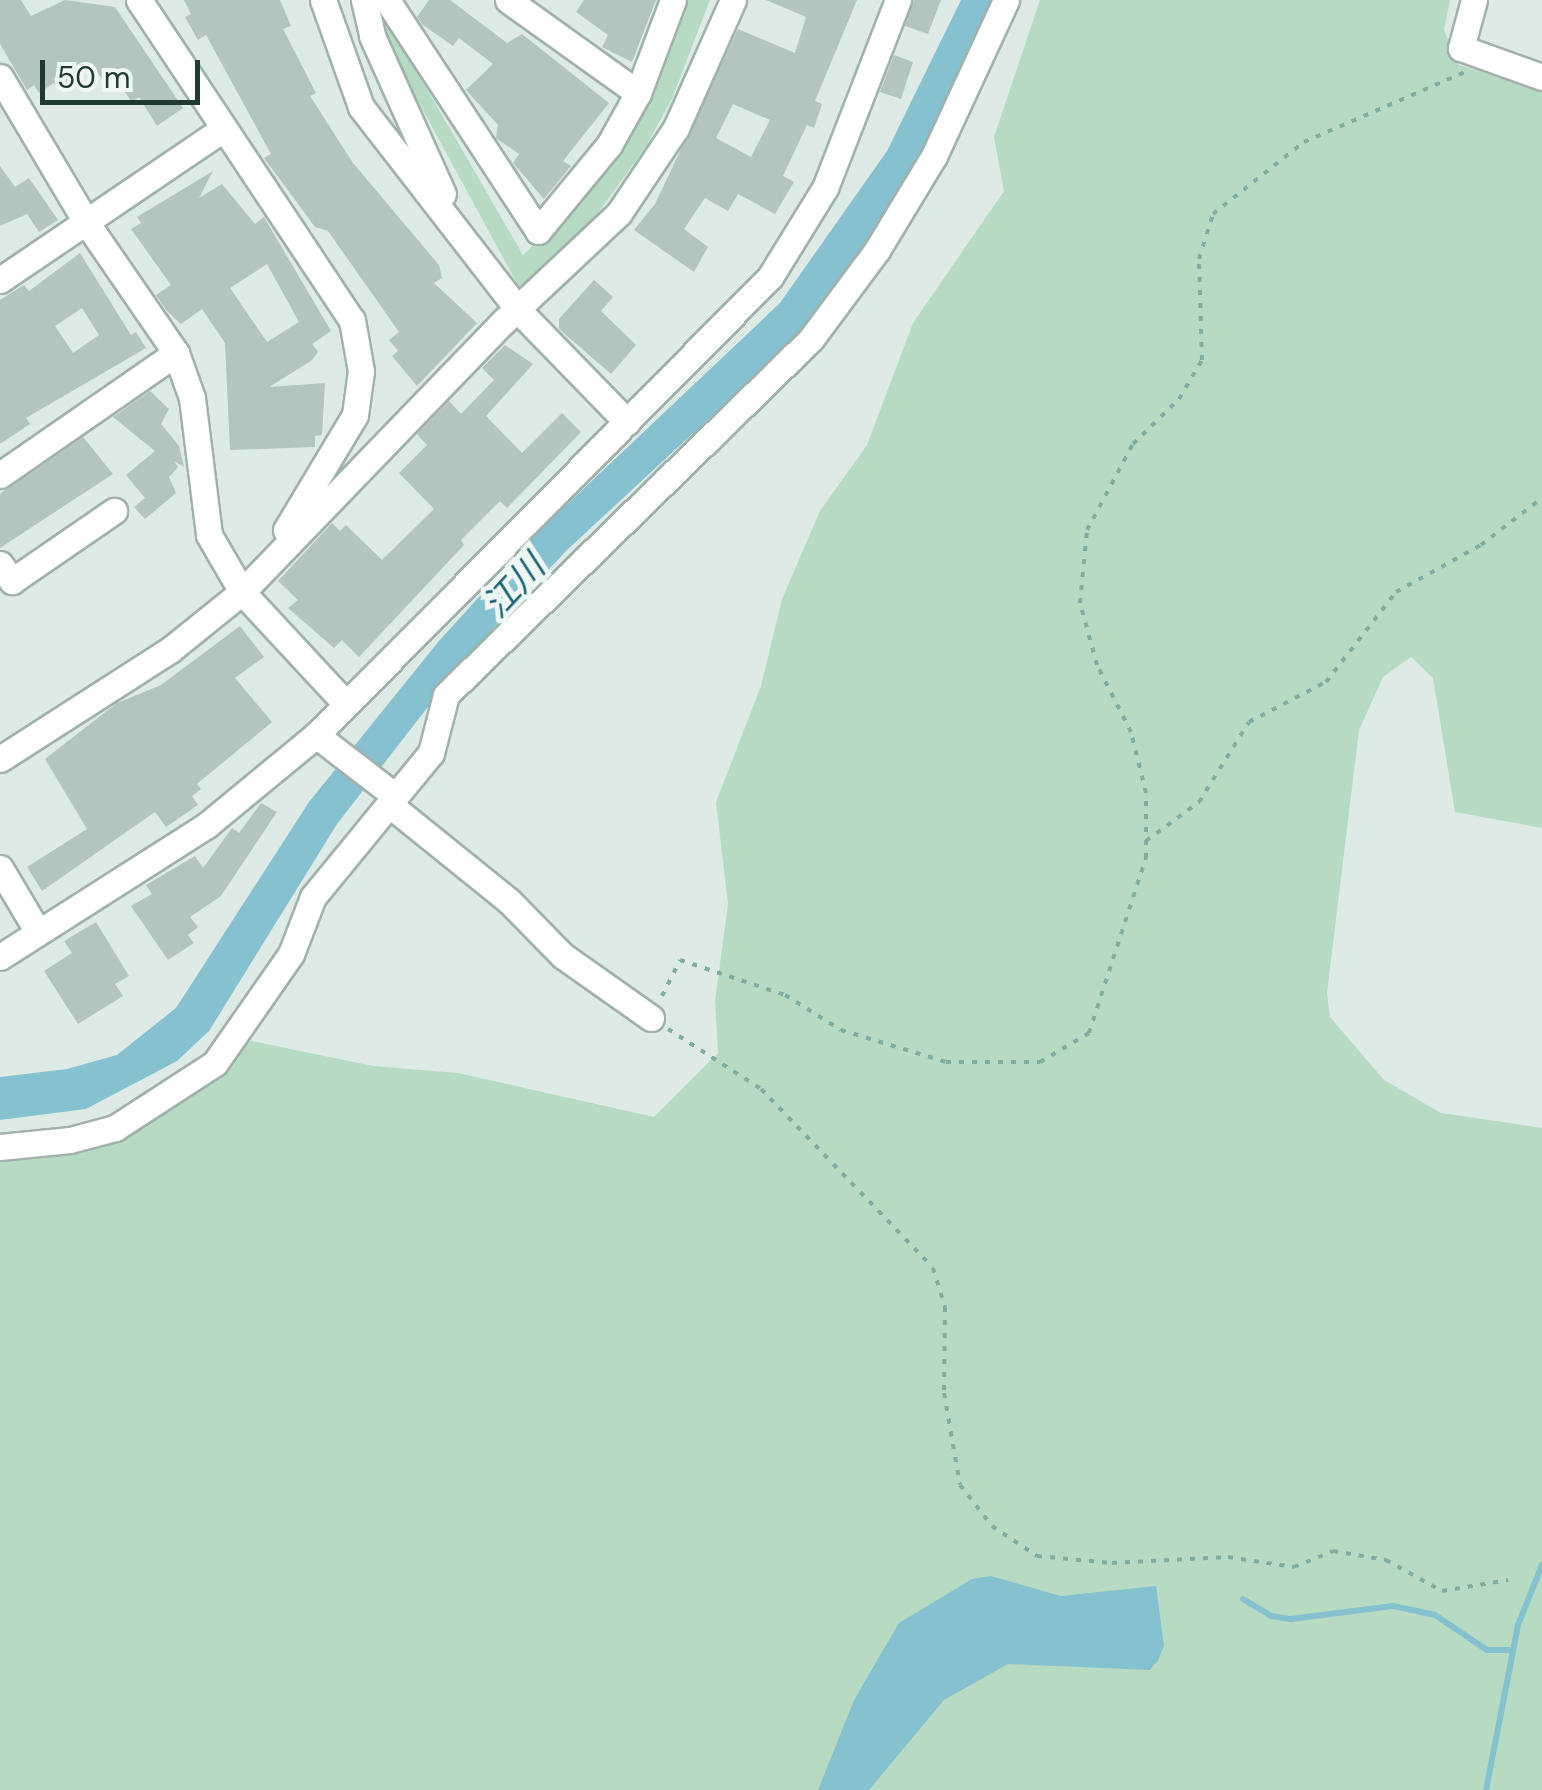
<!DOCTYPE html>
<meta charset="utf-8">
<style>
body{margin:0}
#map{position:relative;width:1542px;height:1790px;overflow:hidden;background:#deeae5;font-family:"DM Sans","Noto Sans JP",sans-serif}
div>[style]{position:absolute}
.green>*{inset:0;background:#b7dbc2}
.water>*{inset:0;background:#86c1cf}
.stream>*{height:6px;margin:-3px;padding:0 3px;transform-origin:3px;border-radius:3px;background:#86c1cf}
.building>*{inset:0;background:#b4c4be}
.path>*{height:4px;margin-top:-2px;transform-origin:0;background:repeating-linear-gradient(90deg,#7fada0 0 5px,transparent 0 13px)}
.roads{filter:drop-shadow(2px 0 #a1b1ac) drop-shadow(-2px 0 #a1b1ac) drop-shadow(0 2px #a1b1ac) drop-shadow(0 -2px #a1b1ac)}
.minor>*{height:25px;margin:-12.5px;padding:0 12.5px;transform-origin:12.5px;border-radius:12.5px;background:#fff}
span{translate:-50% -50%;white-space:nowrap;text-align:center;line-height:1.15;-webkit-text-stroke:10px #eef7f3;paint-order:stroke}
.water-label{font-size:35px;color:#1b6274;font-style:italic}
.scale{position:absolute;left:40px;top:60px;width:160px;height:45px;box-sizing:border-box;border:5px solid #203933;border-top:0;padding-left:12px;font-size:30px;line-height:35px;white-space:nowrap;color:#203933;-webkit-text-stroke:8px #eef7f3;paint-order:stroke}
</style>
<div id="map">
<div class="green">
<i style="clip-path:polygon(684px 0,710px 0,672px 99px,645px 148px,582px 235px,530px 287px,518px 285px,375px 22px,384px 15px,523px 255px,571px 210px)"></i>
<i style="clip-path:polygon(1040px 0,1450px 0,1444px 30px,1459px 65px,1542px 89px,1542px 828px,1455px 812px,1433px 678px,1411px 657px,1383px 677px,1359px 730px,1327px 993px,1330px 1017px,1384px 1080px,1441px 1113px,1542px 1128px,1542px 1790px,0 1790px,0 1159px,169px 1107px,212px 1081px,251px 1041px,373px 1066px,458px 1073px,654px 1117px,718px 1053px,715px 1001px,728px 904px,716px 802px,761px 686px,782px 599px,820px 511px,867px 445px,913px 323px,1004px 191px,994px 137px)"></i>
</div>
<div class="water">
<i style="clip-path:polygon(961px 0,998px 0,918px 164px,835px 293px,786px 347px,567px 550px,469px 654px,337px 824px,209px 1031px,177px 1061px,86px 1109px,0 1120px,0 1077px,67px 1069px,117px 1055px,176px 1008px,309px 802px,439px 641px,541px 529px,780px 303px,887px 151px)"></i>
<i style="clip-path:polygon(991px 1576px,1061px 1596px,1156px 1586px,1164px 1646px,1158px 1660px,1150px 1670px,1008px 1664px,944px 1700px,869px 1790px,818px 1790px,854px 1700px,899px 1623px,972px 1579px)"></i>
</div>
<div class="stream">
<i style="left:1243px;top:1599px;width:33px;rotate:31deg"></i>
<i style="left:1271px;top:1616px;width:20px;rotate:9deg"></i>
<i style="left:1291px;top:1619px;width:103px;rotate:-7.3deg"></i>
<i style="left:1393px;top:1606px;width:43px;rotate:12.1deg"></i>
<i style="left:1435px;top:1615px;width:63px;rotate:33.9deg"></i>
<i style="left:1487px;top:1650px;width:26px"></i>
<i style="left:1486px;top:1790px;width:168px;rotate:-79deg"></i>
<i style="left:1518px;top:1625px;width:65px;rotate:-68.2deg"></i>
</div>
<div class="building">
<i style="clip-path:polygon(0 0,21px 0,31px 16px,65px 0,115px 7px,183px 108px,157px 126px,139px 97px,132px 102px,112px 74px,103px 80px,92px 66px,58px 88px,54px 83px,39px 93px,34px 85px,27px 90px,0 44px)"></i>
<i style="clip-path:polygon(184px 0,280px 0,291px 26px,283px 29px,316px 93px,310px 96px,353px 163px,439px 265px,442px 278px,434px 283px,477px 323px,417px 386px,392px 356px,398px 351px,389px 340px,399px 332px,328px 231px,315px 227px,264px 158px,271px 154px,206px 35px,198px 40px,185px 17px,191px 14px)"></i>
<i style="clip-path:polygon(429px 0,450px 0,507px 43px,522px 34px,609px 103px,563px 161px,571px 166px,544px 199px,513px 163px,519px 154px,496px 138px,498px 125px,466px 90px,493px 64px,459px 38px,453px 46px,423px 25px,417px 17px)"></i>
<i style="clip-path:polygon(584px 0,656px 0,632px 62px,602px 47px,608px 35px,576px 12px)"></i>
<i style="clip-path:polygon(evenodd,766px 0,857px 0,815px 101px,822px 104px,814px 128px,807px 125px,783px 176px,794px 182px,775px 214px,738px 194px,728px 211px,705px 198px,684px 229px,708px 247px,694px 272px,634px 230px,655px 204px,738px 29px,795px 53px,806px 17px,766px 0,733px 104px,770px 120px,751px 157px,716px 138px,733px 104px)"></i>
<i style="clip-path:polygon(914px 0,941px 0,928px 34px,905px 26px)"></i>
<i style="clip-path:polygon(894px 55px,913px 62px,901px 99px,880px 92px)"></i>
<i style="clip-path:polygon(0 166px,15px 187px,29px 178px,58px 220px,39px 232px,27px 214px,0 226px)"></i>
<i style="clip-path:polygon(evenodd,213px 171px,199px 198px,222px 184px,255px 224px,264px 217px,331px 331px,312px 344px,318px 352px,311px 361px,269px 387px,325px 383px,322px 435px,315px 436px,315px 447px,230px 450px,225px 343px,202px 309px,181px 324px,167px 311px,156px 295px,171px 285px,131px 229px,141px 223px,137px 217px,213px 171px,267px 264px,299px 322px,267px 342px,230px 288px,267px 264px)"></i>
<i style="clip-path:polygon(evenodd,80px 253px,131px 335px,136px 332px,146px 348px,26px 418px,30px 424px,0 444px,0 300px,24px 285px,29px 291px,80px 253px,82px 308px,99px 335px,73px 353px,55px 326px,82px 308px)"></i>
<i style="clip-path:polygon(594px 280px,613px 297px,601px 311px,636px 345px,611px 374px,559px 329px,559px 319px)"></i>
<i style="clip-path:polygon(505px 345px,533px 364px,486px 416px,522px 453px,562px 413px,581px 432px,507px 508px,500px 501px,461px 540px,464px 545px,359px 657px,342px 640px,334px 648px,288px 608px,298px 600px,278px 581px,332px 523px,340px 531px,346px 525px,382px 560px,434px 509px,399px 473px,427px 445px,417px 434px,449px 401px,461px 414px,494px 380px,482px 368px)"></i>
<i style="clip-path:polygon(150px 391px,169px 409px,161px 424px,179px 446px,184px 467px,174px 461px,178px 467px,169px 477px,176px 493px,145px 519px,134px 507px,145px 498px,126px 475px,155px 451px,113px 417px)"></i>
<i style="clip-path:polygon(83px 437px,113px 474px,0 548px,0 494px)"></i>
<i style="clip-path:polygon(240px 626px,264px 657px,235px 678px,272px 722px,197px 784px,201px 789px,192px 796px,198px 805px,166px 827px,155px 812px,42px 891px,27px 867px,87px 829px,45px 759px,117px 703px,161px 685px)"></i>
<i style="clip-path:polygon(261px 803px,277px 812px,221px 896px,190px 917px,198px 927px,188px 935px,194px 943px,168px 960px,131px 906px,152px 894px,146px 885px,195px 856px,203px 868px,232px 828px,239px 833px)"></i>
<i style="clip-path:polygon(96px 922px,129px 976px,115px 984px,123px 996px,78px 1024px,44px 971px,72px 953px,64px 941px)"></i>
</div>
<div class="path">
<i style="left:1146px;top:841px;width:66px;rotate:-36.3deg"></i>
<i style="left:1199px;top:802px;width:94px;rotate:-58deg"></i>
<i style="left:1249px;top:722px;width:87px;rotate:-27.5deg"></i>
<i style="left:1326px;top:682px;width:114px;rotate:-52.1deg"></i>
<i style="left:1396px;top:592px;width:97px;rotate:-28.9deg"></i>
<i style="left:1481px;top:545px;width:77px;rotate:-37.6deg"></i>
<i style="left:662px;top:996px;width:40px;rotate:-63.4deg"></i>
<i style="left:680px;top:960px;width:111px;rotate:18.4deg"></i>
<i style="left:785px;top:995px;width:66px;rotate:32deg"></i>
<i style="left:841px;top:1030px;width:110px;rotate:16.9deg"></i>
<i style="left:946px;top:1062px;width:94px"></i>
<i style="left:1040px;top:1062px;width:57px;rotate:-30.6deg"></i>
<i style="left:1089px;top:1033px;width:184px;rotate:-72deg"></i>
<i style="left:1146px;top:858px;width:65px;rotate:-90deg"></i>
<i style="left:1146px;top:793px;width:63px;rotate:-103.8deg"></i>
<i style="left:1131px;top:732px;width:75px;rotate:-116.9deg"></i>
<i style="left:1097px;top:665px;width:64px;rotate:-105.3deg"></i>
<i style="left:1080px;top:603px;width:73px;rotate:-84.5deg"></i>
<i style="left:1087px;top:530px;width:98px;rotate:-61.9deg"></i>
<i style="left:1133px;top:444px;width:64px;rotate:-44.4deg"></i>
<i style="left:1179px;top:399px;width:45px;rotate:-59.5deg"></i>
<i style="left:1202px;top:360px;width:101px;rotate:-91.7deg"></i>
<i style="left:1199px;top:259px;width:47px;rotate:-72.7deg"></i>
<i style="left:1213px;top:214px;width:116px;rotate:-38.4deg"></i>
<i style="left:1304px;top:142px;width:176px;rotate:-23.5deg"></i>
<i style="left:668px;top:1029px;width:111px;rotate:32.8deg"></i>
<i style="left:761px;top:1089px;width:248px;rotate:46.1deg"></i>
<i style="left:933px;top:1268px;width:41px;rotate:72.9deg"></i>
<i style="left:945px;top:1307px;width:86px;rotate:90.7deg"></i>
<i style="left:944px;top:1393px;width:93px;rotate:80.1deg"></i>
<i style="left:960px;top:1485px;width:52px;rotate:52deg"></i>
<i style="left:992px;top:1526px;width:54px;rotate:33.7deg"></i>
<i style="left:1037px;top:1556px;width:75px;rotate:5.3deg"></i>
<i style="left:1112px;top:1563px;width:116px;rotate:-3deg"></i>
<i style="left:1228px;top:1557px;width:67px;rotate:8.6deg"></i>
<i style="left:1294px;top:1567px;width:42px;rotate:-22.3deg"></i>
<i style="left:1333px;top:1551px;width:54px;rotate:9.6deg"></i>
<i style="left:1386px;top:1560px;width:64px;rotate:29deg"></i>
<i style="left:1442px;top:1591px;width:67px;rotate:-9.5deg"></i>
</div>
<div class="roads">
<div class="minor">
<i style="left:139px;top:0;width:384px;rotate:56.4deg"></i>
<i style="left:352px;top:320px;width:52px;rotate:80deg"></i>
<i style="left:361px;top:371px;width:44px;rotate:97.8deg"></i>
<i style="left:355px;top:415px;width:134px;rotate:121deg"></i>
<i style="left:323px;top:0;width:114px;rotate:70.4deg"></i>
<i style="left:361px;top:107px;width:258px;rotate:52.2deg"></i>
<i style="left:519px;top:311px;width:155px;rotate:45.8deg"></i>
<i style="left:364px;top:0;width:37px;rotate:77deg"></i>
<i style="left:372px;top:36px;width:173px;rotate:65.8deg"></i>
<i style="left:387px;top:0;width:276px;rotate:56.8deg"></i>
<i style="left:538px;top:231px;width:112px;rotate:-50.5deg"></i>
<i style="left:609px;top:145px;width:60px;rotate:-60.9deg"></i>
<i style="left:638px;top:93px;width:99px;rotate:-69.4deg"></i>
<i style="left:508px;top:0;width:160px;rotate:35.6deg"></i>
<i style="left:1474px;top:0;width:50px;rotate:105.2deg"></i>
<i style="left:1461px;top:48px;width:86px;rotate:19.7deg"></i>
<i style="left:0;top:77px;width:169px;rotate:59.3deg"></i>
<i style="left:86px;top:222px;width:159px;rotate:55.5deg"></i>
<i style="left:176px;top:353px;width:48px;rotate:70.4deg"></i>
<i style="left:192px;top:398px;width:138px;rotate:82.9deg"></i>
<i style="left:209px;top:535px;width:66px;rotate:59.9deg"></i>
<i style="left:242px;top:592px;width:153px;rotate:47.1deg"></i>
<i style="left:0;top:280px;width:269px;rotate:-34.1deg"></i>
<i style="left:0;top:475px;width:214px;rotate:-34.7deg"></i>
<i style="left:0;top:564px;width:21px;rotate:55deg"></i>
<i style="left:12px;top:581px;width:124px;rotate:-34.5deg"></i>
<i style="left:316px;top:735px;width:98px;rotate:37.6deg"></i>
<i style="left:0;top:759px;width:202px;rotate:-32.7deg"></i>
<i style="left:170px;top:650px;width:92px;rotate:-38.9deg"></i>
<i style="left:242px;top:592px;width:377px;rotate:-46deg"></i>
<i style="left:504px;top:321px;width:158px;rotate:-43.2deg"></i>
<i style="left:619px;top:213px;width:102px;rotate:-56.2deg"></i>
<i style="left:676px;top:128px;width:140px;rotate:-66deg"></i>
<i style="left:0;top:868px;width:74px;rotate:59.3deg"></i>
<i style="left:0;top:957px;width:246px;rotate:-32.5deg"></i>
<i style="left:207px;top:825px;width:141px;rotate:-39.5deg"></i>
<i style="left:316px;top:735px;width:645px;rotate:-45.25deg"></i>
<i style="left:770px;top:277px;width:105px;rotate:-58.3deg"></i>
<i style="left:825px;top:188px;width:202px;rotate:-68.8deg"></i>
<i style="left:651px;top:1018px;width:108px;rotate:-144.8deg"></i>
<i style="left:563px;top:956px;width:77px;rotate:-134.5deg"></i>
<i style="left:509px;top:901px;width:154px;rotate:-141.1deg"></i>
<i style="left:389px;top:804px;width:66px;rotate:-50.5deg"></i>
<i style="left:431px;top:753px;width:60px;rotate:-75.5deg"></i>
<i style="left:446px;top:695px;width:510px;rotate:-44.28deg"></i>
<i style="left:811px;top:339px;width:111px;rotate:-53.4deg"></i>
<i style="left:877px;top:250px;width:110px;rotate:-58.8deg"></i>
<i style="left:934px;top:156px;width:172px;rotate:-65.2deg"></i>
<i style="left:0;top:1147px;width:70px;rotate:-5.7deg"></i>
<i style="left:70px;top:1140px;width:47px;rotate:-14.9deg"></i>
<i style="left:115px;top:1128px;width:119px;rotate:-33deg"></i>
<i style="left:215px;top:1063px;width:133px;rotate:-55.1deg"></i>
<i style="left:291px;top:954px;width:61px;rotate:-68.9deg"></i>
<i style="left:313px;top:897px;width:120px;rotate:-50.7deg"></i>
</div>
</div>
<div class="water-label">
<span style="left:514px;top:586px;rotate:-47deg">江川</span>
</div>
<div class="scale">50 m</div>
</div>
